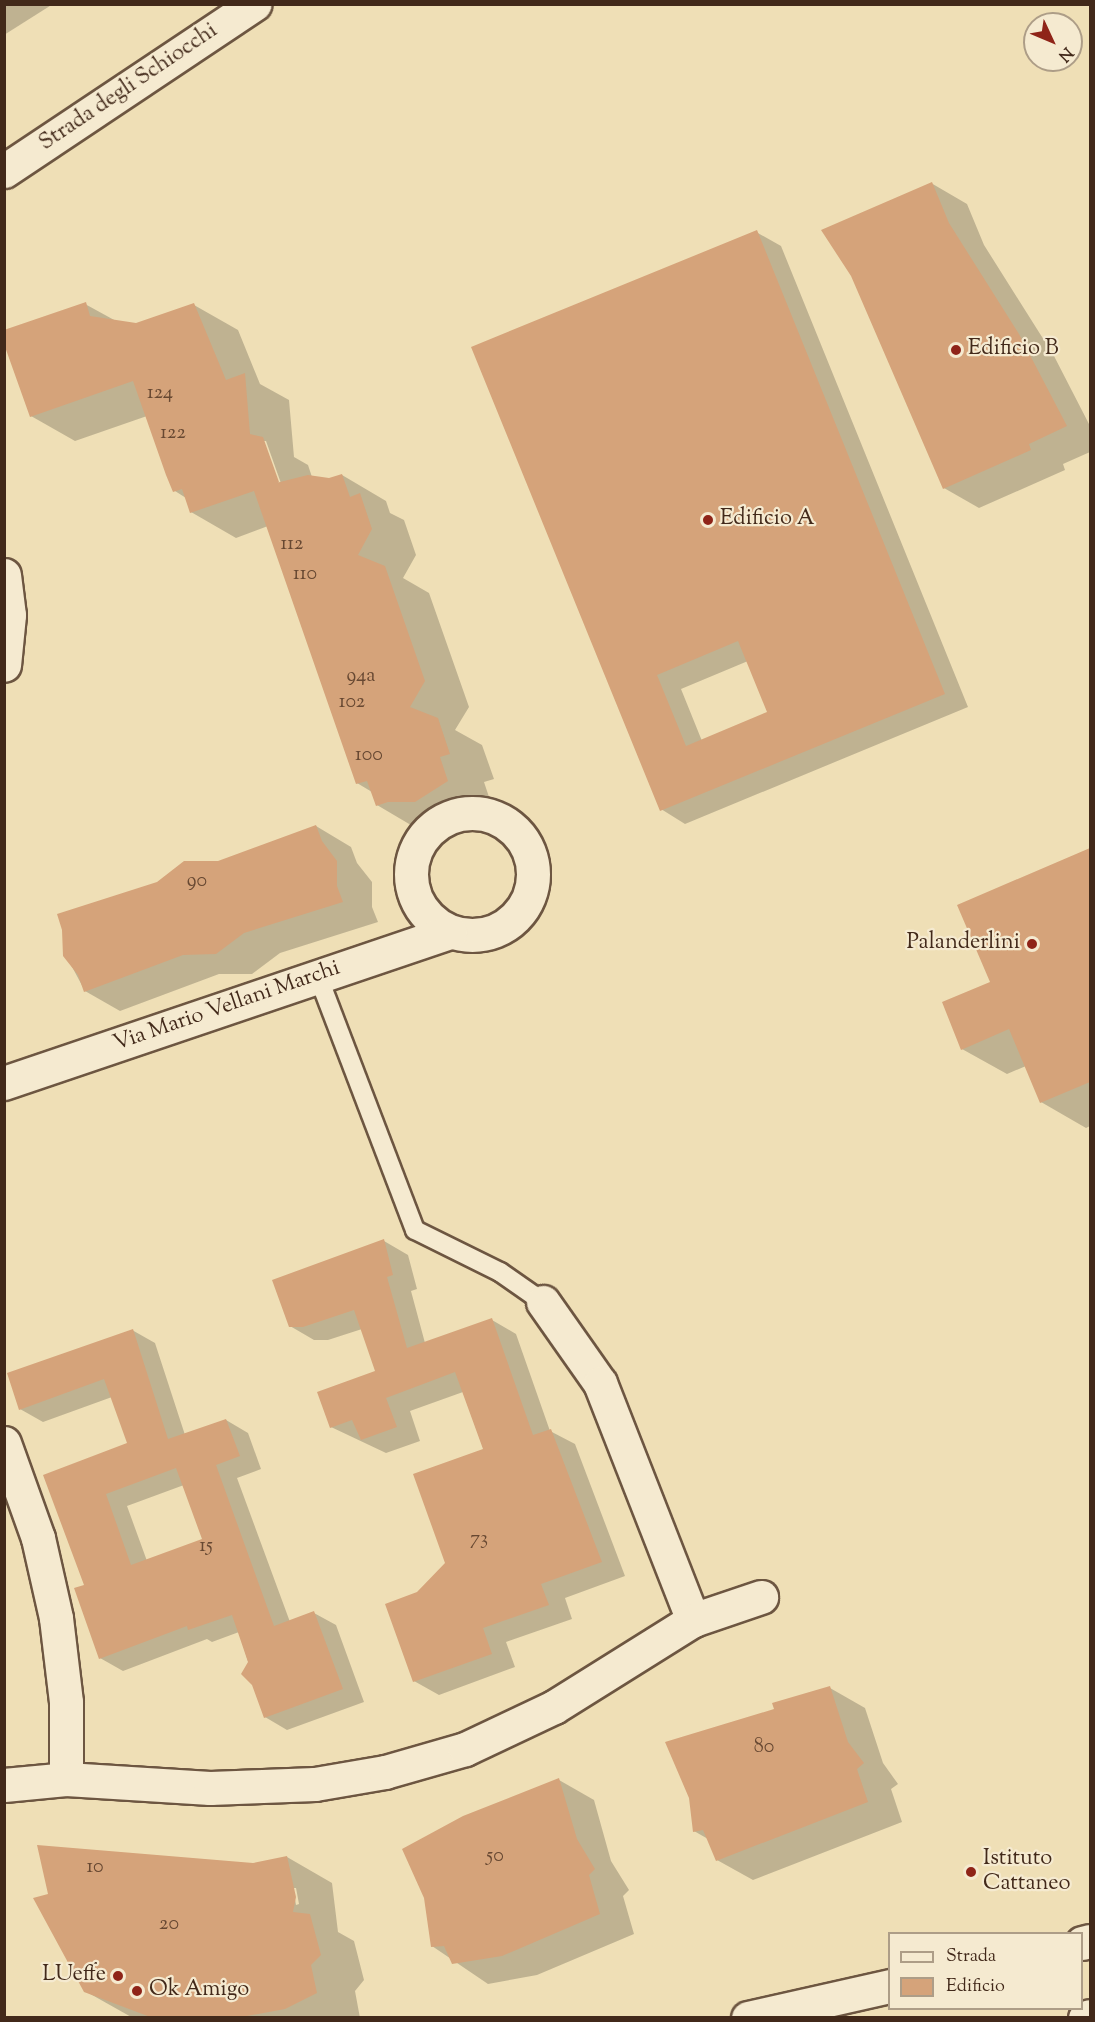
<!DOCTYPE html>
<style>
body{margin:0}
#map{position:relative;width:1095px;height:2022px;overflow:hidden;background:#efdfb6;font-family:"Sorts Mill Goudy",serif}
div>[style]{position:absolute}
.shadow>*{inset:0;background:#0003}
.building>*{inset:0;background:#d5a37a}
.roads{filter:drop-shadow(2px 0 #6d5641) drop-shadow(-2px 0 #6d5641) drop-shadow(0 2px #6d5641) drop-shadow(0 -2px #6d5641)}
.lane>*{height:18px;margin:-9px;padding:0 9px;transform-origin:9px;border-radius:9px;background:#f5ead0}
.street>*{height:33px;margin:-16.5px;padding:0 16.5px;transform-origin:16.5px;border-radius:16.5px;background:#f5ead0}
.street>.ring{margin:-16.5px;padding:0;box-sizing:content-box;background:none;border:33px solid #f5ead0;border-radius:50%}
.secondary>*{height:33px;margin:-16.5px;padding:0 16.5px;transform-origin:16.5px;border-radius:16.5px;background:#f5ead0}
.dots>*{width:16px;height:16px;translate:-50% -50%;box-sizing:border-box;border:3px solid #f5ead0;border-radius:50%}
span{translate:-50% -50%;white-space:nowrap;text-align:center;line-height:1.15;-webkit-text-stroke:4.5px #f5ead0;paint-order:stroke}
.number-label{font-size:20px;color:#674832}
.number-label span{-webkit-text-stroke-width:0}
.street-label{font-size:22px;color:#42291a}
.poi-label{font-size:22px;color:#42291a}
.left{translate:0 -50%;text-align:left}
.right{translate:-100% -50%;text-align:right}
.frame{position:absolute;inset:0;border:6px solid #42291a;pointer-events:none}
.legend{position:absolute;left:888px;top:1932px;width:195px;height:78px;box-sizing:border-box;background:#f5ead0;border:2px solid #ad9d87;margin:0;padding:8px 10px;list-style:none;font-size:18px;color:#42291a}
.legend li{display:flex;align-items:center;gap:12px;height:30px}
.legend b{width:30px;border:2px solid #ad9d87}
.north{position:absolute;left:1023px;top:12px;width:60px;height:60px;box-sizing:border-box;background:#f5ead0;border:2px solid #ad9d87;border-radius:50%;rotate:134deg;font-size:16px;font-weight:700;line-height:24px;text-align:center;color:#42291a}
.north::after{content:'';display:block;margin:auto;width:21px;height:27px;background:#8f2418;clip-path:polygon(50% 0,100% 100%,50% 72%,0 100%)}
</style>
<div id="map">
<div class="shadow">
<i style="clip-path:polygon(4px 4px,53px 4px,4px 35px)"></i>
<i style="clip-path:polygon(931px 183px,967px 204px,984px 245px,1054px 356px,1090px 426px,1090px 452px,1063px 464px,1065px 470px,979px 508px,944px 488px,853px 276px)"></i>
<i style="clip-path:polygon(evenodd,756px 232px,781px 246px,968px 707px,685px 824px,661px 809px,473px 348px,756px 232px,748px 661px,769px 713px,702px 741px,681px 689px,748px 661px)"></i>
<i style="clip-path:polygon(evenodd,85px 304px,116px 321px,136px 324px,194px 305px,238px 330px,260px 384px,289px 400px,294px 457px,308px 465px,312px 477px,329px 479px,342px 475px,386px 501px,390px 513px,404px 520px,416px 555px,403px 578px,429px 593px,469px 707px,455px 730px,482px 745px,494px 779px,484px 782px,492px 806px,460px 827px,421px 831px,377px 805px,372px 792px,357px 783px,268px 526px,236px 538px,191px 512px,186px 498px,175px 491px,147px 416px,75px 441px,31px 416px,85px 304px,263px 441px,266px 441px,283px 489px,281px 490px,263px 441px)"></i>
<i style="clip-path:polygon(316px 826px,351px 847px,357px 863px,372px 882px,372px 907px,378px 922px,280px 953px,252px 974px,219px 974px,120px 1011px,85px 991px,63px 950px,218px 863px)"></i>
<i style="clip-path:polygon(1090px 850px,1090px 1126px,1086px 1128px,1041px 1102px,1026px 1066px,1007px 1074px,962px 1049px,992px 983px,959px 906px)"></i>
<i style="clip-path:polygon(384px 1241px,408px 1255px,417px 1289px,411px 1291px,425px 1343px,492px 1320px,516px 1334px,550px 1431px,575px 1444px,625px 1576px,565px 1598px,572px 1619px,506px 1642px,515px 1667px,439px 1695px,414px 1681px,418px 1593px,446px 1563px,484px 1450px,463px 1392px,410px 1411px,420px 1441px,386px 1453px,331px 1427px,377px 1372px,362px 1329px,328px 1340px,314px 1340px,290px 1326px)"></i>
<i style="clip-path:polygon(evenodd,132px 1330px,155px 1343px,185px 1435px,226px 1420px,248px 1433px,261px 1469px,237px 1478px,290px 1622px,314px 1613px,336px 1625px,364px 1702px,287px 1730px,265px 1717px,239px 1632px,212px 1642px,207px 1639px,123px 1671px,100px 1658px,85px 1586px,45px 1476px,129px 1444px,112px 1397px,43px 1422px,20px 1409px,132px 1330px,184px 1485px,204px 1540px,147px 1561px,127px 1506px,184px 1485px)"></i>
<i style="clip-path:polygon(830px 1688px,865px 1708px,883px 1763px,898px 1784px,891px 1789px,902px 1822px,753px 1880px,717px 1860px,708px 1839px,694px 1831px,775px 1710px)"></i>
<i style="clip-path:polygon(559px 1780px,594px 1800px,611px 1861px,629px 1890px,623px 1896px,634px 1934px,537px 1975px,488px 1984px,432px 1946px)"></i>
<i style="clip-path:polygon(evenodd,287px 1857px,332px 1883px,338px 1932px,354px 1941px,364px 1980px,355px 1991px,360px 2018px,133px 2018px,85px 1991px,253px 1865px,287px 1857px,293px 1888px,296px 1888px,299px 1904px,296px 1905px,293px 1888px)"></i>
</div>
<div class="building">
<i style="clip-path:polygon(932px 182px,949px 223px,1019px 334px,1067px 426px,1029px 444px,1031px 450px,943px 489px,851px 276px,821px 230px)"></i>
<i style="clip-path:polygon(evenodd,757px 230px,945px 694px,660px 811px,471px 347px,757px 230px,738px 641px,767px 712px,686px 746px,657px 675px,738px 641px)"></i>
<i style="clip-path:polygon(86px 302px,90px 316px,136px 323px,194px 303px,226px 380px,245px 373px,250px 434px,263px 437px,279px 482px,276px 483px,308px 475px,329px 478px,342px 474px,350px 497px,360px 493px,372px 529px,358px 555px,385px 566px,425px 681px,410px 707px,438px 718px,450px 754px,440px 757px,448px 781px,415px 802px,388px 802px,376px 806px,367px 781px,356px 784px,254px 491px,190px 513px,182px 489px,173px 492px,166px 475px,133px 381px,30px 417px,4px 344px,4px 330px)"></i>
<i style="clip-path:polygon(316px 825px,322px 841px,337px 861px,337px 886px,343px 902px,244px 933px,216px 954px,183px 955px,84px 992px,78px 975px,63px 956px,62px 930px,57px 914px,157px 882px,184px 861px,218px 861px)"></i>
<i style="clip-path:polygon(1090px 848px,1090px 1082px,1040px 1103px,1009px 1029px,961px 1050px,942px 1002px,990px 982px,957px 905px)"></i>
<i style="clip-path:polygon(384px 1239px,393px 1275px,387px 1277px,407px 1348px,492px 1318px,533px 1435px,551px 1429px,602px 1562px,541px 1584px,549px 1605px,483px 1628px,492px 1654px,413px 1682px,385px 1604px,417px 1592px,445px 1563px,413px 1474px,483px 1449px,455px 1372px,386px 1398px,397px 1427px,361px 1440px,352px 1420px,330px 1428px,317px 1392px,375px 1371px,354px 1310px,303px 1327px,289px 1327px,272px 1280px)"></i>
<i style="clip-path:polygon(evenodd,133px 1329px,168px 1439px,226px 1419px,240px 1456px,216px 1465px,274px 1626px,314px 1611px,343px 1689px,264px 1718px,252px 1685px,241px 1674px,248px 1662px,232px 1615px,188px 1630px,187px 1626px,99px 1659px,74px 1588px,84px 1585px,43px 1475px,127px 1443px,104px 1379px,19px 1410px,7px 1373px,133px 1329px,176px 1468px,202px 1539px,131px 1565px,106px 1494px,176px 1468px)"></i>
<i style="clip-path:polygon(830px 1686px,848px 1742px,864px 1763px,857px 1769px,868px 1802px,716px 1861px,703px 1830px,693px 1832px,689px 1798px,665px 1742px,774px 1709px,772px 1703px)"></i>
<i style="clip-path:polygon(559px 1778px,577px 1839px,595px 1869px,589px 1875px,600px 1914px,502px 1956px,452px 1964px,444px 1946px,431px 1947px,424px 1898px,402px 1849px,463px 1816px)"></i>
<i style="clip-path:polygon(37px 1845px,253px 1863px,287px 1856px,296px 1897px,293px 1912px,310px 1914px,321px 1955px,311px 1965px,317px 1993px,285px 2009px,236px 2018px,153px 2018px,84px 1992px,33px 1898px,48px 1894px)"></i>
</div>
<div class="roads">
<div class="lane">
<i style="left:318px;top:976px;width:272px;rotate:69.1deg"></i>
<i style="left:415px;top:1230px;width:95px;rotate:26.3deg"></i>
<i style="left:500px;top:1272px;width:52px;rotate:34.9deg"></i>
</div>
<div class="street">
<i style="left:4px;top:171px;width:301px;rotate:-33.7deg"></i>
<i style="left:4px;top:575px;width:40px;rotate:82.9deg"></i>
<i style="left:9px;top:615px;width:50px;rotate:95.7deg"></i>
<i class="ring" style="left:411px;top:813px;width:89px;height:89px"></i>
<i style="left:4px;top:1083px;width:471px;rotate:-18.7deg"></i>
<i style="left:543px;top:1302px;width:99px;rotate:54.9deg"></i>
<i style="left:600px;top:1383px;width:255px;rotate:68.6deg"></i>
<i style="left:4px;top:1443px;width:101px;rotate:70.3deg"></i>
<i style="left:38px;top:1538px;width:82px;rotate:77.3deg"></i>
<i style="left:56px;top:1618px;width:85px;rotate:83.2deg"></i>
<i style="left:66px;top:1702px;width:77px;rotate:90deg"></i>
<i style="left:4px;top:1785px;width:62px;rotate:-5.5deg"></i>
<i style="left:66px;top:1779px;width:144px;rotate:3.6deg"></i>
<i style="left:210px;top:1788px;width:105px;rotate:-2.2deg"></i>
<i style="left:315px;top:1784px;width:71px;rotate:-9.7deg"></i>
<i style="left:385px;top:1772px;width:83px;rotate:-16deg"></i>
<i style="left:465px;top:1749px;width:98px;rotate:-25.3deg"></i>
<i style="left:554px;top:1707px;width:164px;rotate:-32deg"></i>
<i style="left:693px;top:1620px;width:72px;rotate:-18.7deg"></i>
</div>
<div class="secondary">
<i style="left:1082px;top:1943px;width:8px;rotate:-14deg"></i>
<i style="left:748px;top:2018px;width:146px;rotate:-12.7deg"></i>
<i style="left:1085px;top:2018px;width:5px;rotate:-22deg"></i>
</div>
</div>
<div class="dots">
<i style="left:956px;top:350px;background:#8f2418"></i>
<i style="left:708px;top:520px;background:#8f2418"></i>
<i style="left:1032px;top:944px;background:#8f2418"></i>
<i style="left:971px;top:1872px;background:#8f2418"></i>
<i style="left:118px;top:1976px;background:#8f2418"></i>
<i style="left:137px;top:1991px;background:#8f2418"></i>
</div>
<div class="number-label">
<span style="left:160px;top:393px">124</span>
<span style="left:173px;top:433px">122</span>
<span style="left:292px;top:544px">112</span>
<span style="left:305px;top:574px">110</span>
<span style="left:361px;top:676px">94a</span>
<span style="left:352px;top:702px">102</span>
<span style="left:369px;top:755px">100</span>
<span style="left:197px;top:881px">90</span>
<span style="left:479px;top:1539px">73</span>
<span style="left:206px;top:1546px">15</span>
<span style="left:764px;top:1747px">80</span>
<span style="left:495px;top:1856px">50</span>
<span style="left:95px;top:1867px">10</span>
<span style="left:169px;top:1924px">20</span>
</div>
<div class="street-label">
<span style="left:129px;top:88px;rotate:-34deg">Strada degli Schiocchi</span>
<span style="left:227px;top:1007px;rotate:-19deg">Via Mario Vellani Marchi</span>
</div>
<div class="poi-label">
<span class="left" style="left:968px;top:350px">Edificio B</span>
<span class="left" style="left:720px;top:520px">Edificio A</span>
<span class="right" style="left:1020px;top:944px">Palanderlini</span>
<span class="left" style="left:983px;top:1872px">Istituto<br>Cattaneo</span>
<span class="right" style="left:106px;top:1976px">LUeffe</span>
<span class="left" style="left:149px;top:1991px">Ok Amigo</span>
</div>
<div class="frame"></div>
<ul class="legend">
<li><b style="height:8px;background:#f5ead0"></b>Strada</li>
<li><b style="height:16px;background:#d5a37a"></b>Edificio</li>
</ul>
<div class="north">N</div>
</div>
